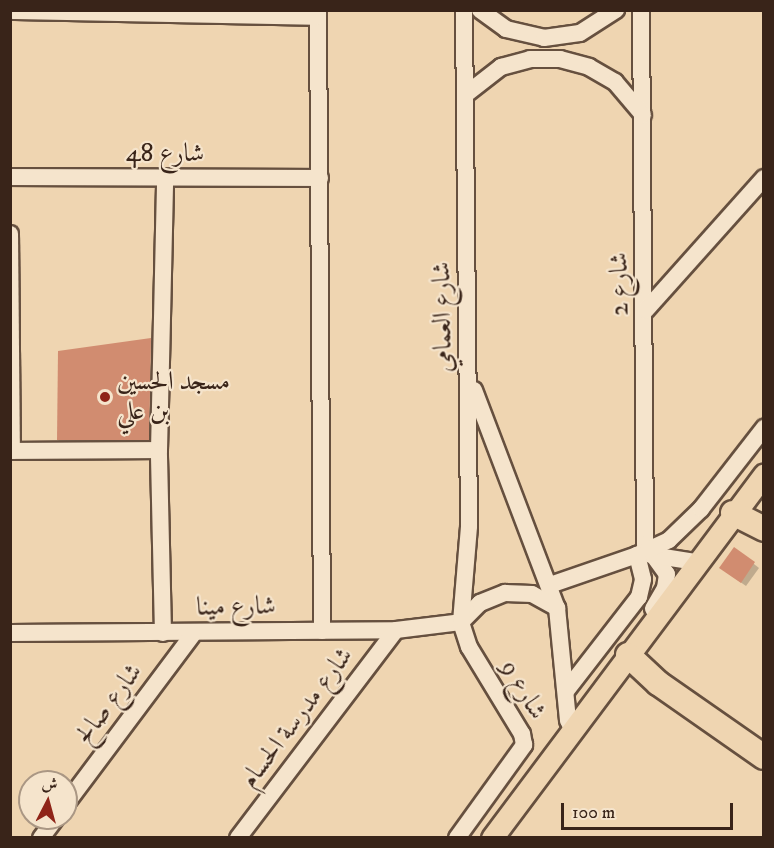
<!DOCTYPE html>
<meta charset="utf-8">
<style>
body{margin:0}
#map{position:relative;width:774px;height:848px;overflow:hidden;background:#efd5b1;font-family:"IM FELL DW Pica",Amiri,serif}
div>[style]{position:absolute}
.shadow>*{inset:0;background:#0003}
.building>*{inset:0;background:#d18c70}
.roads{filter:drop-shadow(2px 0 #66503f) drop-shadow(-2px 0 #66503f) drop-shadow(0 2px #66503f) drop-shadow(0 -2px #66503f)}
.minor>*{height:16px;margin:-8px;padding:0 8px;transform-origin:8px;border-radius:8px;background:#f5e4cc}
.major>*{height:21px;margin:-10.5px;padding:0 10.5px;transform-origin:10.5px;border-radius:10.5px;background:#efd5b1}
.highway>*{height:24px;margin:-12px;padding:0 12px;transform-origin:12px;border-radius:12px;background:#efd5b1}
.dots>*{width:16px;height:16px;translate:-50% -50%;box-sizing:border-box;border:3px solid #f5e4cc;border-radius:50%}
span{translate:-50% -50%;white-space:nowrap;text-align:center;line-height:1.15;-webkit-text-stroke:4.5px #f5e4cc;paint-order:stroke}
.street-label{font-size:26px;color:#392419}
.poi-label{font-size:26px;color:#392419}
.left{translate:0 -50%;text-align:left}
.frame{position:absolute;inset:0;border:12px solid #392419;pointer-events:none}
.north{position:absolute;left:18px;top:770px;width:60px;height:60px;box-sizing:border-box;background:#f5e4cc;border:2px solid #aa9784;border-radius:50%;rotate:6deg;font-size:16px;font-weight:700;line-height:24px;text-align:center;color:#392419}
.north::after{content:'';display:block;margin:auto;width:21px;height:27px;background:#8f2418;clip-path:polygon(50% 0,100% 100%,50% 72%,0 100%)}
.scale{position:absolute;left:561px;top:803px;width:172px;height:27px;box-sizing:border-box;border:3px solid #392419;border-top:0;padding-left:8px;font-size:18px;line-height:21px;white-space:nowrap;color:#392419;-webkit-text-stroke:4px #f5e4cc;paint-order:stroke}
</style>
<div id="map">
<div class="shadow">
<i style="clip-path:polygon(150px 340px,157px 346px,155px 446px,65px 447px,58px 440px)"></i>
<i style="clip-path:polygon(735px 549px,759px 568px,746px 586px,726px 572px)"></i>
</div>
<div class="building">
<i style="clip-path:polygon(151px 338px,149px 440px,57px 440px,58px 351px)"></i>
<i style="clip-path:polygon(734px 547px,755px 562px,741px 583px,719px 568px)"></i>
</div>
<div class="roads">
<div class="minor">
<i style="left:318px;top:10px;width:621px;rotate:89.63deg"></i>
<i style="left:480px;top:10px;width:32px;rotate:36deg"></i>
<i style="left:506px;top:29px;width:39px;rotate:13deg"></i>
<i style="left:544px;top:38px;width:36px;rotate:-8deg"></i>
<i style="left:580px;top:33px;width:43px;rotate:-32.6deg"></i>
<i style="left:641px;top:10px;width:534px;rotate:89.57deg"></i>
<i style="left:645px;top:544px;width:37px;rotate:54deg"></i>
<i style="left:667px;top:574px;width:14px;rotate:98deg"></i>
<i style="left:665px;top:588px;width:24px;rotate:120deg"></i>
<i style="left:10px;top:11px;width:308px;rotate:1.1deg"></i>
<i style="left:465px;top:95px;width:46px;rotate:-37.9deg"></i>
<i style="left:501px;top:67px;width:30px;rotate:-15deg"></i>
<i style="left:530px;top:59px;width:30px"></i>
<i style="left:560px;top:59px;width:30px;rotate:15deg"></i>
<i style="left:589px;top:67px;width:30px;rotate:30deg"></i>
<i style="left:615px;top:82px;width:43px;rotate:49.7deg"></i>
<i style="left:10px;top:177px;width:310px;rotate:0.2deg"></i>
<i style="left:10px;top:234px;width:217px;rotate:89.5deg"></i>
<i style="left:646px;top:310px;width:177px;rotate:-48.2deg"></i>
<i style="left:474px;top:390px;width:233px;rotate:69.2deg"></i>
<i style="left:557px;top:608px;width:113px;rotate:84.4deg"></i>
<i style="left:568px;top:720px;width:12px;rotate:66deg"></i>
<i style="left:10px;top:451px;width:149px;rotate:-0.4deg"></i>
<i style="left:651px;top:555px;width:46px;rotate:8.8deg"></i>
<i style="left:550px;top:585px;width:92px;rotate:-19deg"></i>
<i style="left:637px;top:555px;width:35px;rotate:-25deg"></i>
<i style="left:669px;top:540px;width:45px;rotate:-44.1deg"></i>
<i style="left:701px;top:509px;width:103px;rotate:-52.1deg"></i>
<i style="left:461px;top:622px;width:27px;rotate:-45deg"></i>
<i style="left:480px;top:603px;width:27px;rotate:-22deg"></i>
<i style="left:505px;top:593px;width:27px;rotate:2deg"></i>
<i style="left:532px;top:594px;width:29px;rotate:29deg"></i>
<i style="left:10px;top:633px;width:386px;rotate:-0.4deg"></i>
<i style="left:396px;top:630px;width:65px;rotate:-7deg"></i>
<i style="left:163px;top:633px;width:183px;rotate:-91.3deg"></i>
<i style="left:159px;top:450px;width:270px;rotate:-88.7deg"></i>
<i style="left:566px;top:691px;width:119px;rotate:-52.2deg"></i>
<i style="left:639px;top:597px;width:18px;rotate:-77deg"></i>
<i style="left:643px;top:579px;width:25px;rotate:-104deg"></i>
<i style="left:66px;top:804px;width:212px;rotate:-53.2deg"></i>
<i style="left:41px;top:838px;width:25px;rotate:-53deg"></i>
<i style="left:238px;top:838px;width:261px;rotate:-52.8deg"></i>
<i style="left:457px;top:838px;width:115px;rotate:-54.2deg"></i>
<i style="left:524px;top:745px;width:11px;rotate:-100deg"></i>
<i style="left:522px;top:734px;width:102px;rotate:-121.3deg"></i>
<i style="left:469px;top:647px;width:26px;rotate:-108deg"></i>
<i style="left:461px;top:622px;width:96px;rotate:-85.2deg"></i>
<i style="left:469px;top:526px;width:516px;rotate:-90.56deg"></i>
</div>
<div class="major">
<i style="left:492px;top:838px;width:454px;rotate:-53.2deg"></i>
</div>
<div class="highway">
<i style="left:733px;top:513px;width:35px;rotate:27deg"></i>
<i style="left:628px;top:655px;width:41px;rotate:43deg"></i>
<i style="left:658px;top:683px;width:129px;rotate:34.9deg"></i>
</div>
</div>
<div class="dots">
<i style="left:105px;top:397px;background:#8f2418"></i>
</div>
<div class="street-label">
<span style="left:165px;top:154px">شارع 48</span>
<span style="left:620px;top:284px;rotate:-91deg">شارع 2</span>
<span style="left:443px;top:317px;rotate:-91deg">شارع العمامي</span>
<span style="left:236px;top:607px;rotate:-1deg">شارع مينا</span>
<span style="left:523px;top:690px;rotate:59deg">شارع 9</span>
<span style="left:109px;top:704px;rotate:-53deg">شارع صالح</span>
<span style="left:297px;top:718px;rotate:-53deg">شارع مدرسة الحسام</span>
</div>
<div class="poi-label">
<span class="left" style="left:117px;top:397px">مسجد الحسين<br>بن علي</span>
</div>
<div class="frame"></div>
<div class="north">ش</div>
<div class="scale">100 m</div>
</div>
